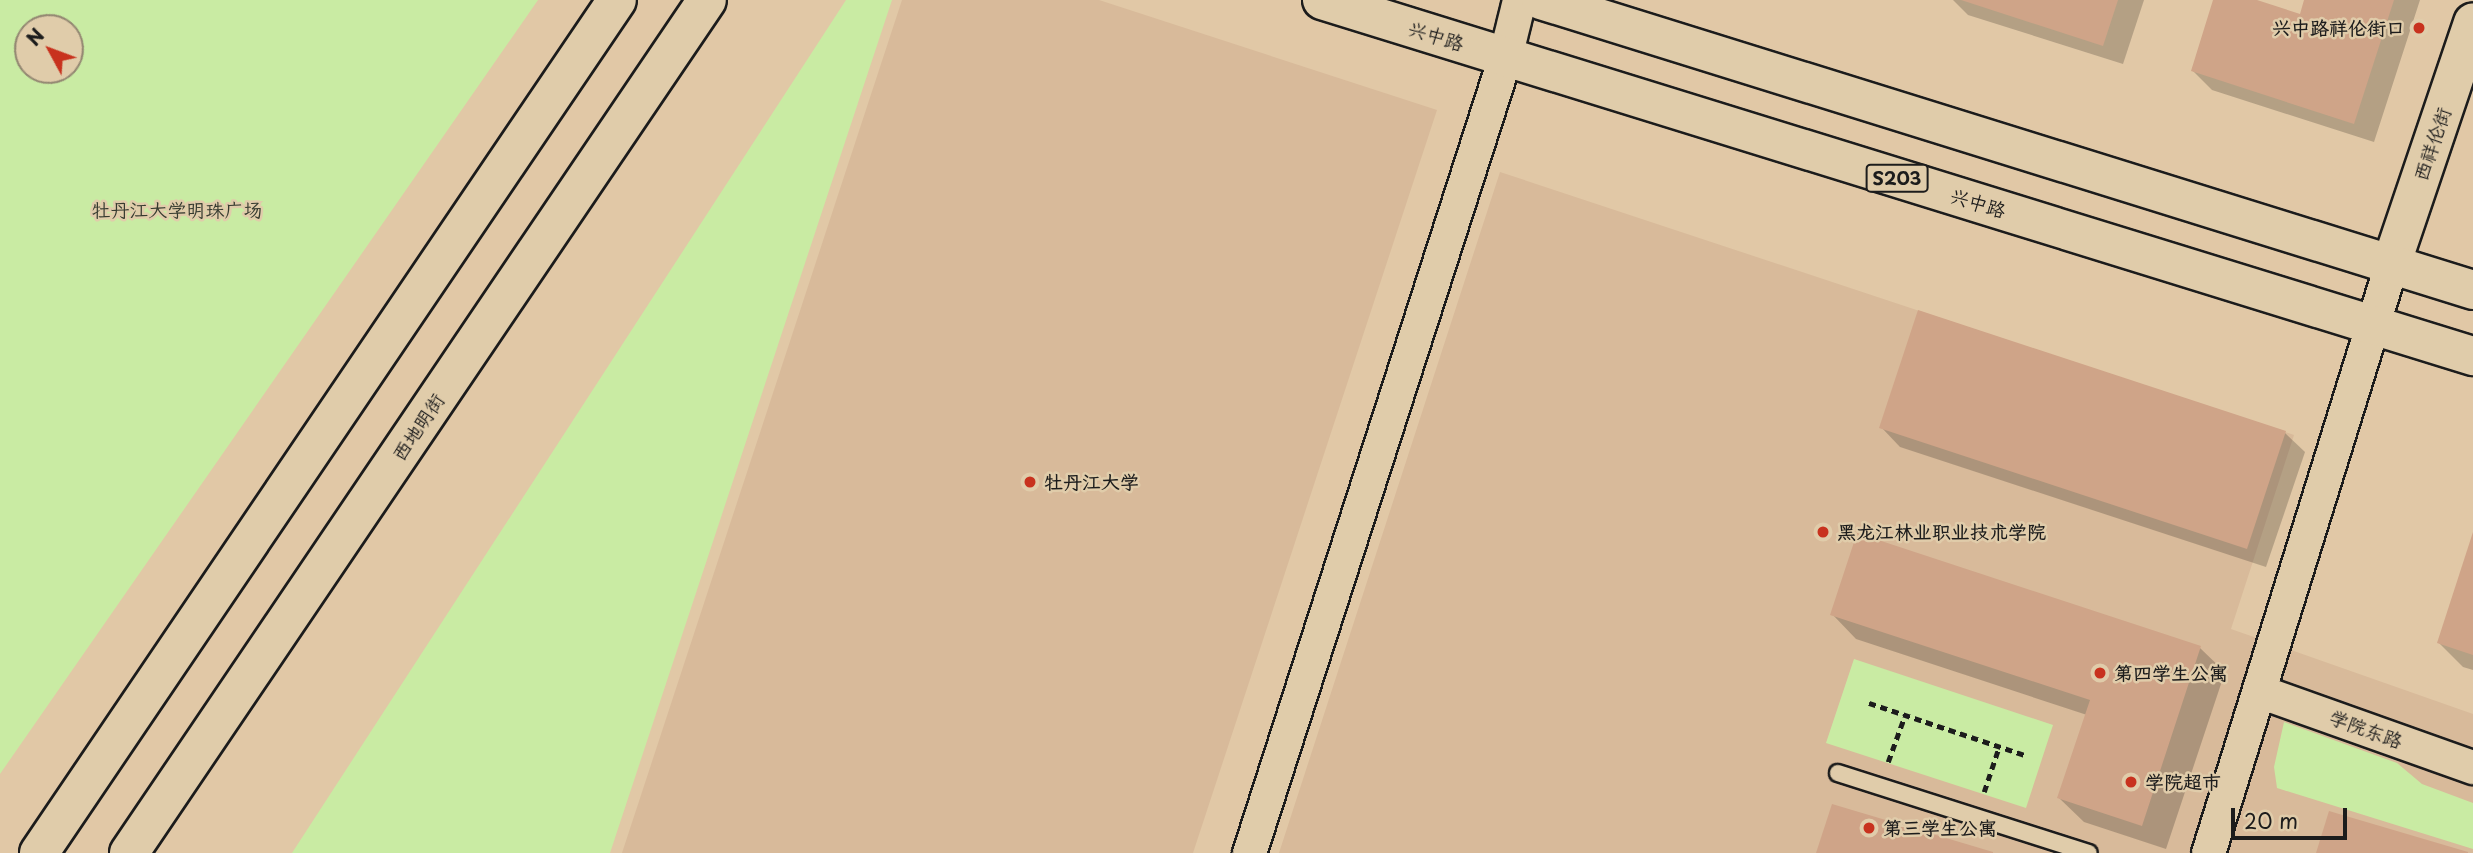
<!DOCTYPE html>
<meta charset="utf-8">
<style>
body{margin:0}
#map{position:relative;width:2473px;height:853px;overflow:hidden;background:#e1c8a6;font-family:"Playpen Sans","LXGW WenKai TC",sans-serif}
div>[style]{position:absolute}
.built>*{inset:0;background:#d8ba9a}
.green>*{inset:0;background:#c9eba3}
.shadow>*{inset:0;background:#0003}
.building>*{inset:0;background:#cfa488}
.path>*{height:4.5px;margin-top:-2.25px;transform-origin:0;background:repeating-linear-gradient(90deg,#1c1c1c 0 7px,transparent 0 12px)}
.roads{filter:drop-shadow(2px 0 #1c1c1c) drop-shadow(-2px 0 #1c1c1c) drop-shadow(0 2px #1c1c1c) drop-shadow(0 -2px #1c1c1c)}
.lane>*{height:16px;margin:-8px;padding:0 8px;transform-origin:8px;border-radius:8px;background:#e0ccaa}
.street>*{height:33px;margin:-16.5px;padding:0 16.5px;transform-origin:16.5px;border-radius:16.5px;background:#e0ccaa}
.secondary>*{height:38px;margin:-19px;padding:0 19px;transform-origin:19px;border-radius:19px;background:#e0ccaa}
.highway>*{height:38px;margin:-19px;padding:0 19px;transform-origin:19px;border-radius:19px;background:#e0ccaa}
.dots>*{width:19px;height:19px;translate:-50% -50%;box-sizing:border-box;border:4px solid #e0ccaa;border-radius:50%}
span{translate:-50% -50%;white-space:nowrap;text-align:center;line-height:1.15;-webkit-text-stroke:5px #e0ccaa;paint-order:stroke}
.shield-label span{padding:2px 5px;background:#e0ccaa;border:2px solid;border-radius:5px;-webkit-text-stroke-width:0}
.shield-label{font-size:18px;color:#1c1c1c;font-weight:700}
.poi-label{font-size:19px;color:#1c1c1c;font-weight:700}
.right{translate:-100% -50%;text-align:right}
.left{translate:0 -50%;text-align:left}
.street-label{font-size:19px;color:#1c1c1c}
.park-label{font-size:19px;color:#363b30}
.north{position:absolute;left:14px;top:14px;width:70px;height:70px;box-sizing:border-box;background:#e0ccaa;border:2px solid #928671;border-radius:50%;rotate:311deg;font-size:19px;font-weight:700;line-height:28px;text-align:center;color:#1c1c1c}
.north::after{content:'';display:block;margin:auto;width:24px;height:32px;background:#c8321e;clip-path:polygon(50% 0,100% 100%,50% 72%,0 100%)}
.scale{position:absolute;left:2231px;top:808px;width:116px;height:32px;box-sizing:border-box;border:4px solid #1c1c1c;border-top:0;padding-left:9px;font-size:21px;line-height:24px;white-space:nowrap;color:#1c1c1c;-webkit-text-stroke:5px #e0ccaa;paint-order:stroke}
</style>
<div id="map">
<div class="built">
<i style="clip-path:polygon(902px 0,1099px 0,1437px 110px,1193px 853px,622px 853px)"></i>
<i style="clip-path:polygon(1500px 172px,2294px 435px,2231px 629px,2473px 714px,2473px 853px,1279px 853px)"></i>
</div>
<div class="green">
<i style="clip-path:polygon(evenodd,0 0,538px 0,0 774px,0 0,28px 28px,70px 28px,70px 70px,28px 70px,28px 28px)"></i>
<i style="clip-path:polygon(846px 0,892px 0,610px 853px,292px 853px)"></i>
<i style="clip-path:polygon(1854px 659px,2053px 725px,2026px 808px,1826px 743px)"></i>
<i style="clip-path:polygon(2284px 722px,2397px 763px,2422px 784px,2473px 803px,2473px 849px,2277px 788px,2274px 767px)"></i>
</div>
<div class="shadow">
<i style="clip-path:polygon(1953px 0,2144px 0,2123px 64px,1968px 15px)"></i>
<i style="clip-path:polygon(2215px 0,2251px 0,2301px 16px,2306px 0,2420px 0,2374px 142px,2212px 90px,2193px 71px)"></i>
<i style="clip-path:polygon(1881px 427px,2285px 433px,2305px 452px,2266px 567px,1900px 447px)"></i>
<i style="clip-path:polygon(2473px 536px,2473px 670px,2463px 667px,2439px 643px)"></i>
<i style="clip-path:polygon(1832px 614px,2200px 648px,2225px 672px,2166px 849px,2084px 822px,2059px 798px,2087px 715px,1856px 639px)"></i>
</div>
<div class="building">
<i style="clip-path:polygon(1961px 0,2118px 0,2103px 46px)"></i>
<i style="clip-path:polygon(2213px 0,2257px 0,2300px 14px,2304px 0,2394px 0,2354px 124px,2191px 71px)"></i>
<i style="clip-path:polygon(1918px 310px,2286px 431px,2247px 549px,1879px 428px)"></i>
<i style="clip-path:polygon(2473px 532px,2473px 655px,2437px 643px)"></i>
<i style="clip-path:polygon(1857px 533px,2201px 646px,2142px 826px,2057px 798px,2090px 700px,1830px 615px)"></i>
<i style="clip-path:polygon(1832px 804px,1993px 852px,1993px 853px,1816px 853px)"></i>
<i style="clip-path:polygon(2329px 811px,2468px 852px,2468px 853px,2316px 853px)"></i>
</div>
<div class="path">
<i style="left:1869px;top:703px;width:167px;rotate:18.5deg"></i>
<i style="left:1888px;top:762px;width:50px;rotate:-70.1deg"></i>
<i style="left:1984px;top:792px;width:47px;rotate:-71.6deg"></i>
</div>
<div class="roads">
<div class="lane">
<i style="left:1838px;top:773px;width:263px;rotate:17.7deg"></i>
</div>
<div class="street">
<i style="left:2259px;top:691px;width:227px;rotate:19.6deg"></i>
<i style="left:1249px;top:853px;width:836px;rotate:-72.17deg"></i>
<i style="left:1505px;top:57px;width:59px;rotate:-76.2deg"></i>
<i style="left:2208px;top:853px;width:616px;rotate:-72.71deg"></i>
</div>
<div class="secondary">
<i style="left:2391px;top:265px;width:256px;rotate:-71.3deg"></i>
</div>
<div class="highway">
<i style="left:1322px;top:0;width:1205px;rotate:17.19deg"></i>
<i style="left:1541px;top:0;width:976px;rotate:17.28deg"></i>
<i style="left:39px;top:853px;width:1030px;rotate:-55.88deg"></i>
<i style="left:129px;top:853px;width:1030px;rotate:-55.88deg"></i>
</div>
</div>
<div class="dots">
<i style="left:2419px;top:28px;background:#c8321e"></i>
<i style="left:1030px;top:482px;background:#c8321e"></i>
<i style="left:1823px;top:532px;background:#c8321e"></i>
<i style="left:2100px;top:673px;background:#c8321e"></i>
<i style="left:2131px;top:782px;background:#c8321e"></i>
<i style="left:1869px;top:828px;background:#c8321e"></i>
</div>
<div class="shield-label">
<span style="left:1897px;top:178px">S203</span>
</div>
<div class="poi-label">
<span class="right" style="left:2405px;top:28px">兴中路祥伦街口</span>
<span class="left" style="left:1044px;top:482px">牡丹江大学</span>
<span class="left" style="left:1837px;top:532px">黑龙江林业职业技术学院</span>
<span class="left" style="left:2114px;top:673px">第四学生公寓</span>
<span class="left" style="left:2145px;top:782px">学院超市</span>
<span class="left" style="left:1883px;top:828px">第三学生公寓</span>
</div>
<div class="street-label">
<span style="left:1436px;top:36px;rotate:17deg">兴中路</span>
<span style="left:2432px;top:144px;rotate:-71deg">西祥伦街</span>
<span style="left:1978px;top:203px;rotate:17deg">兴中路</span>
<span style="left:418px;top:427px;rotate:-56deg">西地明街</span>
<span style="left:2366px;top:729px;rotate:20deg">学院东路</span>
</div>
<div class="park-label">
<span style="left:177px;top:210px">牡丹江大学明珠广场</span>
</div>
<div class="north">N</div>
<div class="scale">20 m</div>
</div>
